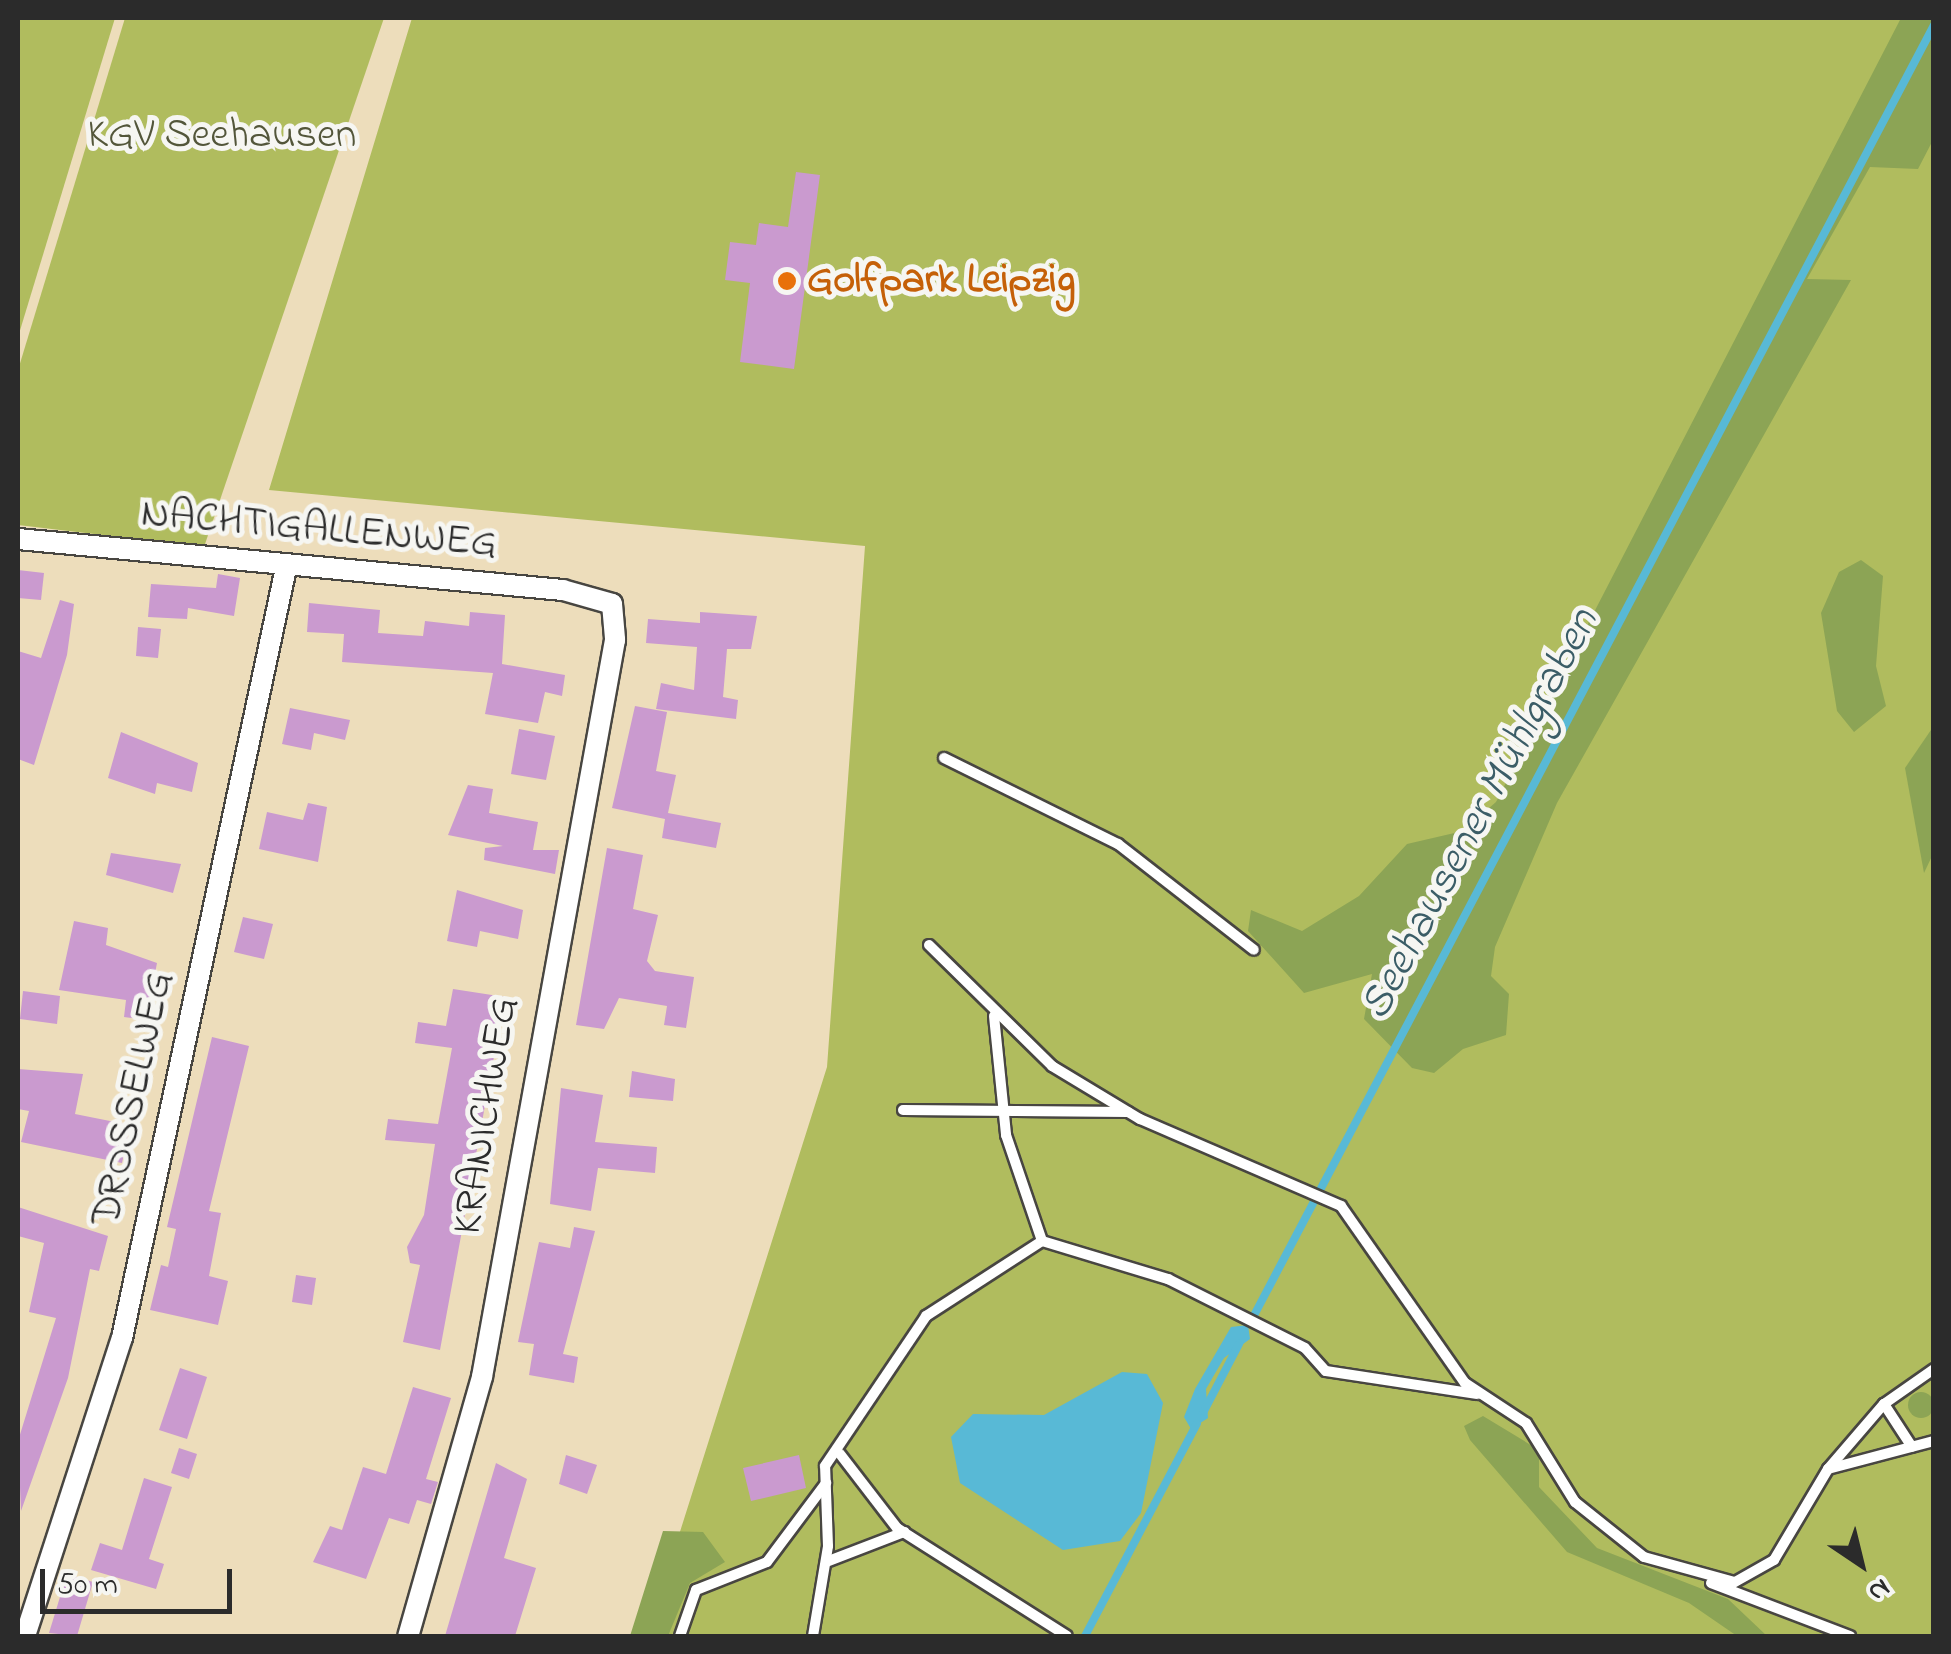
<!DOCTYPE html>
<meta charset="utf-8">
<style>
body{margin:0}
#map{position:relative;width:1951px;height:1654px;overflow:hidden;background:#edddbb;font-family:"Indie Flower",sans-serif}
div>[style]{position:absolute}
.green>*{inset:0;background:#b0bc5e}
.forest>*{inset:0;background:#8ca455}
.round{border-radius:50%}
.water>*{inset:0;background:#58b9d6}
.stream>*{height:8px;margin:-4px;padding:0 4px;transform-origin:4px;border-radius:4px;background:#58b9d6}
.building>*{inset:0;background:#ca9acf}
.roads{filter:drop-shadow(2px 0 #484641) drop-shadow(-2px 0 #484641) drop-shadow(0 2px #484641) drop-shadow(0 -2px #484641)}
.service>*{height:10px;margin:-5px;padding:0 5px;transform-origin:5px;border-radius:5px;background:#fff}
.minor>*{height:20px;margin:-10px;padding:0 10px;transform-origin:10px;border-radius:10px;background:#fff}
.dots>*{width:28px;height:28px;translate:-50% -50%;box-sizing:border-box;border:5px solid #f6f6f2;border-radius:50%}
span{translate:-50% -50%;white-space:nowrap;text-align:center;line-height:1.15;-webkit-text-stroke:10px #f6f6f2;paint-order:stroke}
.park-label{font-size:42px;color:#53563a}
.food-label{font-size:42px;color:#c56008;font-weight:700}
.left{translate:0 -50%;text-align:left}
.street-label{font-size:42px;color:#2b2b2b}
.water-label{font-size:45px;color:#3b5d67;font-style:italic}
.frame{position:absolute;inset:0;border:20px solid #2b2b2b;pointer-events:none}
.north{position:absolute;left:1811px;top:1514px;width:100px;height:100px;-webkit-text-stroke:8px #f6f6f2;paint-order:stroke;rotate:145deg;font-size:28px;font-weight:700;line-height:40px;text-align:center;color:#2b2b2b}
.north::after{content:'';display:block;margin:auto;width:35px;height:45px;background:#2b2b2b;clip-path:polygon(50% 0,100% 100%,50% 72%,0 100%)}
.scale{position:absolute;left:40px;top:1569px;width:192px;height:45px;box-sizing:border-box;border:5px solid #2b2b2b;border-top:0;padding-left:12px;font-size:30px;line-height:35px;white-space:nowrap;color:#2b2b2b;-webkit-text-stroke:8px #f6f6f2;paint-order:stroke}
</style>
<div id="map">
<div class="green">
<i style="clip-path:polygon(18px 18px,115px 18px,18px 337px)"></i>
<i style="clip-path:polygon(125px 18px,384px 18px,204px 547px,18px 525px,18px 370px)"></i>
<i style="clip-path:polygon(412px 18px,1933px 18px,1933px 1636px,647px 1636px,827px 1067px,865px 546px,269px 490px)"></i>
</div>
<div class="forest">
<i style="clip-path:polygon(1901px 18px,1933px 18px,1933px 140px,1918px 169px,1870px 167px,1807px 279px,1851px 280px,1557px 803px,1495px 947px,1491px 976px,1509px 994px,1506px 1035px,1463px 1049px,1434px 1073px,1412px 1068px,1364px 1019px,1372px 974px,1304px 993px,1248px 931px,1251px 910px,1302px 931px,1359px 896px,1407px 844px,1463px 831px,1496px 802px)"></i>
<i style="clip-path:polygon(1861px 560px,1883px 576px,1876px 666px,1886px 706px,1854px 732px,1837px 711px,1821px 613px,1839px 572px)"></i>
<i style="clip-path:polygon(1933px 727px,1933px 854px,1924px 873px,1905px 768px)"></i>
<i class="round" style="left:1908px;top:1392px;width:26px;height:26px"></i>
<i style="clip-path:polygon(1483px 1416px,1539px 1450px,1539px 1487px,1597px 1548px,1728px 1599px,1767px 1636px,1737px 1636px,1689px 1603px,1567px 1552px,1470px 1440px,1464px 1426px)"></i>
<i style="clip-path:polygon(663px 1531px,703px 1532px,725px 1562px,690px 1583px,668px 1636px,630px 1636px)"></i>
</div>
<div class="water">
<i style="clip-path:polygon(1248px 1325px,1250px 1339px,1224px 1358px,1206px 1389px,1208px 1418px,1191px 1429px,1184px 1417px,1195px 1389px,1231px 1327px)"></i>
<i style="clip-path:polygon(1122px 1372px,1147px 1374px,1163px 1403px,1141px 1513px,1120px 1541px,1063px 1550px,960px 1483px,951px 1437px,973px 1414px,1044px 1415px)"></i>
</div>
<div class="stream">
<i style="left:1250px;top:1323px;width:1467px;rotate:-62.21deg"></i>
<i style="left:1204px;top:1411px;width:76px;rotate:-62.4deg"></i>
<i style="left:1085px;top:1636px;width:240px;rotate:-62.2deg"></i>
</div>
<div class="building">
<i style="clip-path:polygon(796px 172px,820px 175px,794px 369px,740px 362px,750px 283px,725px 280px,730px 242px,756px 245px,759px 223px,788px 227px)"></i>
<i style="clip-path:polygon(18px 570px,44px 573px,41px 600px,18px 598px)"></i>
<i style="clip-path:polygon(218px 574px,240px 578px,234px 616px,188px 608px,187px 619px,148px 617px,151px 584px,216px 588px)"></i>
<i style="clip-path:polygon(60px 600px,74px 604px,67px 655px,34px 765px,18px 759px,18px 651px,41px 658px)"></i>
<i style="clip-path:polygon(309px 603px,380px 610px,378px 633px,423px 636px,425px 621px,469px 626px,470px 612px,505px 615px,502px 664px,565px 675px,562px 696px,545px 692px,538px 723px,485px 714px,493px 673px,342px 662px,344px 634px,307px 632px)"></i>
<i style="clip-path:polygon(700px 612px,757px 616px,751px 649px,727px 649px,723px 697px,738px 700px,736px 719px,656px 709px,661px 683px,694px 690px,697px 647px,646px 643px,648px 619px,700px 623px)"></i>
<i style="clip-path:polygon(138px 627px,161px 629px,158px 658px,136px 656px)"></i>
<i style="clip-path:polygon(635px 706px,667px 712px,656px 771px,676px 775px,668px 813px,721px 823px,716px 848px,662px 838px,665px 819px,612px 808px)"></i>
<i style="clip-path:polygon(290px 708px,350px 720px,345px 740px,314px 733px,311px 750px,282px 744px)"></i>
<i style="clip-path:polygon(519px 729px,555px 736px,546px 780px,511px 774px)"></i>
<i style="clip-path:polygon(121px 732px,198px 763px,192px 792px,157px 783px,155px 794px,108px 778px)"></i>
<i style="clip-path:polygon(468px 785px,493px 789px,489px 813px,538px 822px,533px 850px,559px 850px,555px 874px,484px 860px,485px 848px,503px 846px,448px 835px)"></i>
<i style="clip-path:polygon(308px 803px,327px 807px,318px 862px,259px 849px,267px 812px,303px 820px)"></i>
<i style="clip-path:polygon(607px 848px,643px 855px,633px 909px,658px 915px,647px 961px,655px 971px,694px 977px,686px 1028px,664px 1025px,667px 1006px,619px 998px,604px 1029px,576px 1025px)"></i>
<i style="clip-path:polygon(111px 853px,181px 864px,173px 893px,106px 875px)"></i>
<i style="clip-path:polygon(457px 890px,523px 910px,518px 939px,480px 931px,477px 947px,447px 941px)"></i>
<i style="clip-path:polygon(243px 917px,273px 924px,264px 959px,234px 952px)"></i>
<i style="clip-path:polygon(74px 921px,108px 928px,106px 945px,157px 963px,146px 1020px,124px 1017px,126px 1000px,59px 990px)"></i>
<i style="clip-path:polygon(453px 989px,505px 997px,440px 1350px,403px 1342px,420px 1265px,410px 1263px,407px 1247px,424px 1215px,435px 1144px,385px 1140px,388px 1119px,438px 1124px,452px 1048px,415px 1043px,418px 1022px,446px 1026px)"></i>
<i style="clip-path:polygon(23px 991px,60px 996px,57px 1024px,20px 1019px)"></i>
<i style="clip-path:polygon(212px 1037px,249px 1046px,209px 1211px,221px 1213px,209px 1276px,228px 1281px,218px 1325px,150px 1310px,161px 1265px,168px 1267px,176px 1229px,167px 1227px)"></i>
<i style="clip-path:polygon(18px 1069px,83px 1074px,75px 1114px,130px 1125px,122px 1163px,21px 1142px,29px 1111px,18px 1109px)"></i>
<i style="clip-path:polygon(632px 1071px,675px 1079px,673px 1101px,629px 1097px)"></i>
<i style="clip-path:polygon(561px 1088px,603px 1095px,595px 1142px,657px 1147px,655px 1173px,598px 1168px,591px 1211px,550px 1204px)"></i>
<i style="clip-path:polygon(18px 1207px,108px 1236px,99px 1271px,90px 1269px,68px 1378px,21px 1511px,18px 1441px,56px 1318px,29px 1312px,44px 1243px,18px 1236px)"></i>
<i style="clip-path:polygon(574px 1227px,595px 1231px,563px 1354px,578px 1357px,574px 1383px,529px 1375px,534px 1344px,518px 1342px,539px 1242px,570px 1248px)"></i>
<i style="clip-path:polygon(296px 1275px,316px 1278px,312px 1305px,292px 1302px)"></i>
<i style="clip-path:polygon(180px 1368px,207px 1377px,187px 1439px,159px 1430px)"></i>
<i style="clip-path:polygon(413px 1387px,451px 1398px,426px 1479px,438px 1482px,431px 1504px,417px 1500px,409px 1524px,389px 1518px,366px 1579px,313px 1562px,330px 1526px,342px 1530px,363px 1467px,386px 1474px)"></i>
<i style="clip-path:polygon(179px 1448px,197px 1454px,189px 1479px,171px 1473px)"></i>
<i style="clip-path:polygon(566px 1455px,597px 1465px,587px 1494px,559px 1484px)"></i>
<i style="clip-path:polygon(799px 1455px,806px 1488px,751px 1501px,743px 1468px)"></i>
<i style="clip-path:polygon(496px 1463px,527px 1479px,504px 1558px,536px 1568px,515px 1636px,445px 1636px)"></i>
<i style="clip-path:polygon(144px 1478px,172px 1487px,149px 1559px,164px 1564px,156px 1589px,91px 1570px,100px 1543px,122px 1550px)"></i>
<i style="clip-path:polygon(67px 1574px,93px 1582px,77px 1636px,49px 1633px)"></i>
</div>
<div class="roads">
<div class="service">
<i style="left:944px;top:758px;width:194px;rotate:26.3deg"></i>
<i style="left:1118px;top:844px;width:172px;rotate:37.9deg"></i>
<i style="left:929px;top:945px;width:173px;rotate:44.5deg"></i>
<i style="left:1052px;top:1066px;width:103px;rotate:31.1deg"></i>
<i style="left:1140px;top:1119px;width:219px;rotate:23.4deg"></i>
<i style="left:1341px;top:1206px;width:216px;rotate:55deg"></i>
<i style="left:1465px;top:1383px;width:73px;rotate:33.3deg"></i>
<i style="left:1526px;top:1423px;width:93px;rotate:58.2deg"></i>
<i style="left:1575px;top:1502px;width:88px;rotate:38.6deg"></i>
<i style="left:1644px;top:1557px;width:94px;rotate:15.4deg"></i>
<i style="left:1735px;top:1582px;width:45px;rotate:-29.4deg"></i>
<i style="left:1774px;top:1560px;width:106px;rotate:-59.3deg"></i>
<i style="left:1828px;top:1469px;width:86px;rotate:-49.3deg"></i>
<i style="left:1884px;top:1404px;width:61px;rotate:-35deg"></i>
<i style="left:994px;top:1016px;width:120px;rotate:84.2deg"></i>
<i style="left:1006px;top:1135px;width:112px;rotate:71.2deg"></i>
<i style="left:1042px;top:1241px;width:132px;rotate:16.8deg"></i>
<i style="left:1168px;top:1279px;width:153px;rotate:26.7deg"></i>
<i style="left:1305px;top:1348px;width:31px;rotate:48deg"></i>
<i style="left:1326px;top:1371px;width:153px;rotate:8.7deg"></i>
<i style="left:903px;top:1110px;width:225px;rotate:0.5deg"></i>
<i style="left:1884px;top:1404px;width:51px;rotate:56.9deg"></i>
<i style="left:840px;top:1454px;width:93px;rotate:52.4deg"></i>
<i style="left:897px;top:1528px;width:201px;rotate:32.4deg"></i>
<i style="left:1828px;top:1469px;width:110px;rotate:-14.8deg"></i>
<i style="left:826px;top:1562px;width:84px;rotate:-21deg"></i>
<i style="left:1711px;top:1583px;width:149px;rotate:20.9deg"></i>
<i style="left:680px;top:1636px;width:49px;rotate:-70.8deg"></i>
<i style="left:696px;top:1590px;width:76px;rotate:-21.5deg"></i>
<i style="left:767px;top:1562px;width:99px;rotate:-53.2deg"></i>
<i style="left:813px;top:1636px;width:91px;rotate:-80.5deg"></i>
<i style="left:828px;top:1546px;width:80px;rotate:-92.1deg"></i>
<i style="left:825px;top:1466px;width:181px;rotate:-56deg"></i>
<i style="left:926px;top:1316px;width:138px;rotate:-32.9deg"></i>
</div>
<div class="minor">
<i style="left:18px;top:539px;width:547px;rotate:5.35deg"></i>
<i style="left:563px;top:590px;width:51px;rotate:15.9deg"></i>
<i style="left:612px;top:604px;width:36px;rotate:85deg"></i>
<i style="left:615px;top:640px;width:749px;rotate:100.23deg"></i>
<i style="left:482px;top:1377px;width:269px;rotate:105.9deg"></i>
<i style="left:25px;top:1636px;width:313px;rotate:-72deg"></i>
<i style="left:122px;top:1338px;width:787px;rotate:-77.98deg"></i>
</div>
</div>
<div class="dots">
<i style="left:787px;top:281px;background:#e8710a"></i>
</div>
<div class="park-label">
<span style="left:222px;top:136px">KGV Seehausen</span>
</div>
<div class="food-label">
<span class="left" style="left:807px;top:281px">Golfpark Leipzig</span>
</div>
<div class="street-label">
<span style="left:319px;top:530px;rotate:5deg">NACHTIGALLENWEG</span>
<span style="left:134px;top:1099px;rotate:-78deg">DROSSELWEG</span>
<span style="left:487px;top:1116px;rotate:-81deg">KRANICHWEG</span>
</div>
<div class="water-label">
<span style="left:1481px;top:815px;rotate:-62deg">Seehausener Mühlgraben</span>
</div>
<div class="frame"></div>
<div class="north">N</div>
<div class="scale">50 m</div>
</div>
